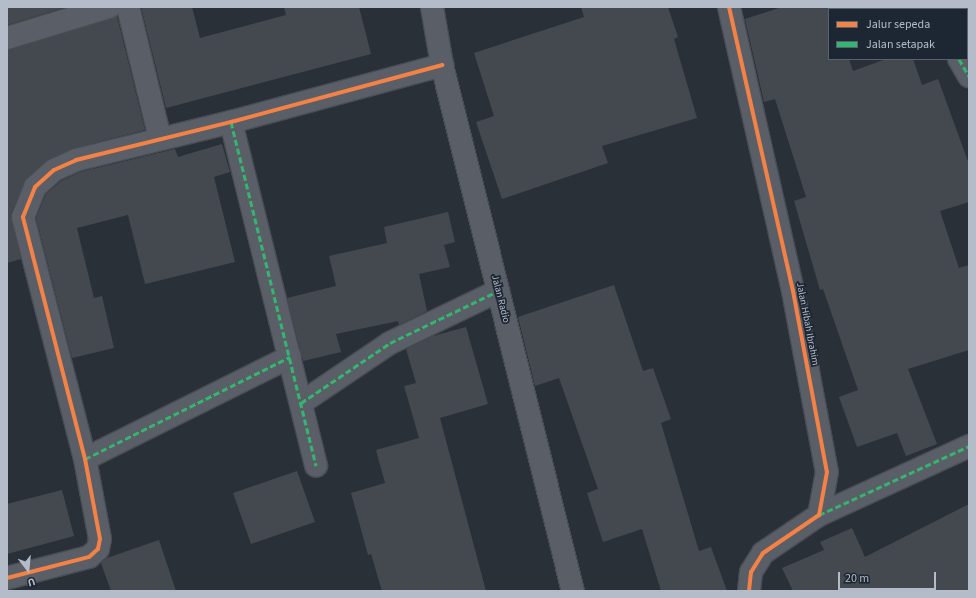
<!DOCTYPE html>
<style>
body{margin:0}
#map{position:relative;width:976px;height:598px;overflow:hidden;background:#2a3038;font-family:"Source Sans 3",sans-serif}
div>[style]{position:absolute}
.building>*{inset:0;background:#444950}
.roads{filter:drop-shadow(1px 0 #484c53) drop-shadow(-1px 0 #484c53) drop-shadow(0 1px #484c53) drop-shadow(0 -1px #484c53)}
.minor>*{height:22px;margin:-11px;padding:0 11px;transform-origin:11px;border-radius:11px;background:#5a5e66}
.tertiary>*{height:22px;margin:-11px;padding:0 11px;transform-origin:11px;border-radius:11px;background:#5a5e66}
.quiet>*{height:3px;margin-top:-1.5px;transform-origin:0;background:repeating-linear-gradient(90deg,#33b770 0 6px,transparent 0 9px)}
.cycleway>*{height:4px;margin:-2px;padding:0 2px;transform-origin:2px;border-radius:2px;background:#f48246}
span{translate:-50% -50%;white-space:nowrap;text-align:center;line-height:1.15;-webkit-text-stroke:3.5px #1d2633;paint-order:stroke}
.street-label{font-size:10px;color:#b4bcc9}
.frame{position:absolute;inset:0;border:8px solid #b4bcc9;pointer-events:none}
.legend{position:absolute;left:828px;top:8px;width:140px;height:52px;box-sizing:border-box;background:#1d2633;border:1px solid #59626f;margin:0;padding:5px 7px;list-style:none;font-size:12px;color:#b4bcc9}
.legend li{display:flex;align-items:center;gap:8px;height:20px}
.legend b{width:20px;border:1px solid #59626f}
.north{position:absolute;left:8px;top:550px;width:40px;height:40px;-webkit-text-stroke:3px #1d2633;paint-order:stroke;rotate:164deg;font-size:11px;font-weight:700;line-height:16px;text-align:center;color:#b4bcc9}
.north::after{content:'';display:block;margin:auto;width:14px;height:18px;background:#b4bcc9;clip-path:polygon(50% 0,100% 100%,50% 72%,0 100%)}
.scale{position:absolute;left:838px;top:572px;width:98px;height:18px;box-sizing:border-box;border:2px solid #b4bcc9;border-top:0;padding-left:5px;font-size:12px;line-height:14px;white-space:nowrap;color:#b4bcc9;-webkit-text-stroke:3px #1d2633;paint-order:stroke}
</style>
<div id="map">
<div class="building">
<i style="clip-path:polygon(7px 7px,66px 7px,7px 25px)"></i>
<i style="clip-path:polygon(141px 7px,192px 7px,200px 38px,286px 15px,284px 7px,359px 7px,371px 54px,166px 108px)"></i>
<i style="clip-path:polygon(581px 7px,668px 7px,678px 37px,674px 39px,697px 118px,602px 146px,608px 163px,502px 199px,476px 122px,494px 116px,474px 53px,584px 17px)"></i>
<i style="clip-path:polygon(782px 7px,829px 7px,829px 59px,849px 59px,853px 71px,886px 59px,913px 59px,922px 85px,938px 79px,969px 164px,969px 202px,940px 211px,959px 268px,969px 265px,969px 350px,908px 369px,937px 444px,906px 456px,897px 433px,857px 447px,839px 397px,858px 390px,823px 289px,820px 290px,794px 201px,806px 197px,775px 99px,764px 102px,745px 19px)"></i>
<i style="clip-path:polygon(117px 16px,145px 130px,71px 149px,46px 161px,27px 178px,11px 213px,21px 259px,7px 263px,7px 50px)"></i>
<i style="clip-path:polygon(222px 144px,230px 172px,214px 177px,235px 262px,145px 284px,128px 215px,77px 228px,94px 298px,102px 296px,114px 348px,72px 358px,36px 218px,46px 194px,61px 181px,80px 172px,175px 149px,178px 157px)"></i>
<i style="clip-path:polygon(448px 212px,455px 242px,444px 245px,450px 267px,419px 274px,427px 311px,399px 325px,398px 321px,336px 334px,341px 352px,303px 361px,287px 298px,336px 286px,329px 256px,387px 243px,384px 227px)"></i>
<i style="clip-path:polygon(614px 285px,643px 371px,653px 368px,671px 419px,661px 423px,699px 551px,711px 547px,727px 591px,661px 591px,642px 529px,603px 542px,587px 493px,598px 489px,559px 378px,535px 386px,518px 317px)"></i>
<i style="clip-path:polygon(466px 327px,488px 404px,440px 418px,486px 591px,382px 591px,371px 554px,368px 555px,351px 493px,385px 483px,376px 450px,419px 438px,404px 386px,416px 383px,406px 349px,433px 336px)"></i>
<i style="clip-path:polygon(297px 471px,315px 522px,251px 544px,233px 493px)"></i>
<i style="clip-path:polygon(62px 490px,74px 536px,7px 554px,7px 504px)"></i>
<i style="clip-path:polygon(969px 504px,969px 591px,793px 591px,782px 568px,824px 550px,820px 542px,852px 528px,865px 557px)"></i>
<i style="clip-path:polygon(159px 540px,176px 591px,111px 591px,101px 563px,107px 558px)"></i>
</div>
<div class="roads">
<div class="minor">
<i style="left:128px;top:7px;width:135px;rotate:76.3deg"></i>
<i style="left:432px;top:7px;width:59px;rotate:80.2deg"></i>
<i style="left:442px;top:65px;width:542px;rotate:76.02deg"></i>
<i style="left:928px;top:7px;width:2px;rotate:63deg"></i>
<i style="left:7px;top:38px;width:107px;rotate:-16.9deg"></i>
<i style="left:959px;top:59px;width:20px;rotate:60deg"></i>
<i style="left:231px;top:122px;width:354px;rotate:76.1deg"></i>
<i style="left:301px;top:403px;width:107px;rotate:-34deg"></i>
<i style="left:390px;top:343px;width:120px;rotate:-25.7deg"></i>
<i style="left:85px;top:459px;width:229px;rotate:-26.5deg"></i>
<i style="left:819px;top:515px;width:165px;rotate:-24.7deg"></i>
<i style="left:7px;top:578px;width:85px;rotate:-14.4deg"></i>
<i style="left:89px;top:557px;width:12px;rotate:-42deg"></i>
<i style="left:98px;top:549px;width:10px;rotate:-79deg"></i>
<i style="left:100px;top:539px;width:81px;rotate:-100.6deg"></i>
<i style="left:85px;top:459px;width:250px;rotate:-104.4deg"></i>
<i style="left:23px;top:217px;width:32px;rotate:-68deg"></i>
<i style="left:35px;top:187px;width:25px;rotate:-42deg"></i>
<i style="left:54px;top:170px;width:24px;rotate:-24deg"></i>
<i style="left:76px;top:160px;width:160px;rotate:-13.8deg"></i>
<i style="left:231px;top:122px;width:219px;rotate:-15.1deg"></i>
</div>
<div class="tertiary">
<i style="left:729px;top:7px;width:291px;rotate:77.3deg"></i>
<i style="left:793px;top:291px;width:184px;rotate:79.4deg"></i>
<i style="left:827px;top:472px;width:44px;rotate:100.5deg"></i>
<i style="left:819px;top:515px;width:68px;rotate:145.8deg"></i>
<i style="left:763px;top:553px;width:22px;rotate:122deg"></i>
<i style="left:751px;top:572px;width:19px;rotate:96deg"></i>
</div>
</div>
<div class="quiet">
<i style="left:928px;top:7px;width:2px;rotate:63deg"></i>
<i style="left:959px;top:59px;width:20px;rotate:60deg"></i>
<i style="left:231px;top:122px;width:354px;rotate:76.1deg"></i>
<i style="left:301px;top:403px;width:107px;rotate:-34deg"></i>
<i style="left:390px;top:343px;width:120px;rotate:-25.7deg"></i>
<i style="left:85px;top:459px;width:229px;rotate:-26.5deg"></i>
<i style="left:819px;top:515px;width:165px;rotate:-24.7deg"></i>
</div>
<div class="cycleway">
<i style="left:729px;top:7px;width:291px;rotate:77.3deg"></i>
<i style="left:793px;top:291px;width:184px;rotate:79.4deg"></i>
<i style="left:827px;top:472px;width:44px;rotate:100.5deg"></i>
<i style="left:819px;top:515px;width:68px;rotate:145.8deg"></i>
<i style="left:763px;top:553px;width:22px;rotate:122deg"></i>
<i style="left:751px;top:572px;width:19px;rotate:96deg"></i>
<i style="left:7px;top:578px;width:85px;rotate:-14.4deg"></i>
<i style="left:89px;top:557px;width:12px;rotate:-42deg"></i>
<i style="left:98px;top:549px;width:10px;rotate:-79deg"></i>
<i style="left:100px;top:539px;width:81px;rotate:-100.6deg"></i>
<i style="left:85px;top:459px;width:250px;rotate:-104.4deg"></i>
<i style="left:23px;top:217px;width:32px;rotate:-68deg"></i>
<i style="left:35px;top:187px;width:25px;rotate:-42deg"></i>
<i style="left:54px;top:170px;width:24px;rotate:-24deg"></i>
<i style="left:76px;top:160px;width:160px;rotate:-13.8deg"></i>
<i style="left:231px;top:122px;width:219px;rotate:-15.1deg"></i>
</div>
<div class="street-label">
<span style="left:500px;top:299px;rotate:76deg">Jalan Radio</span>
<span style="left:807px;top:324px;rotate:79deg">Jalan Hibah Ibrahim</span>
</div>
<div class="frame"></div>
<ul class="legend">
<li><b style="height:5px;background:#f48246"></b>Jalur sepeda</li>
<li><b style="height:5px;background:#33b770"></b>Jalan setapak</li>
</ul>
<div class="north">U</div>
<div class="scale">20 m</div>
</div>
